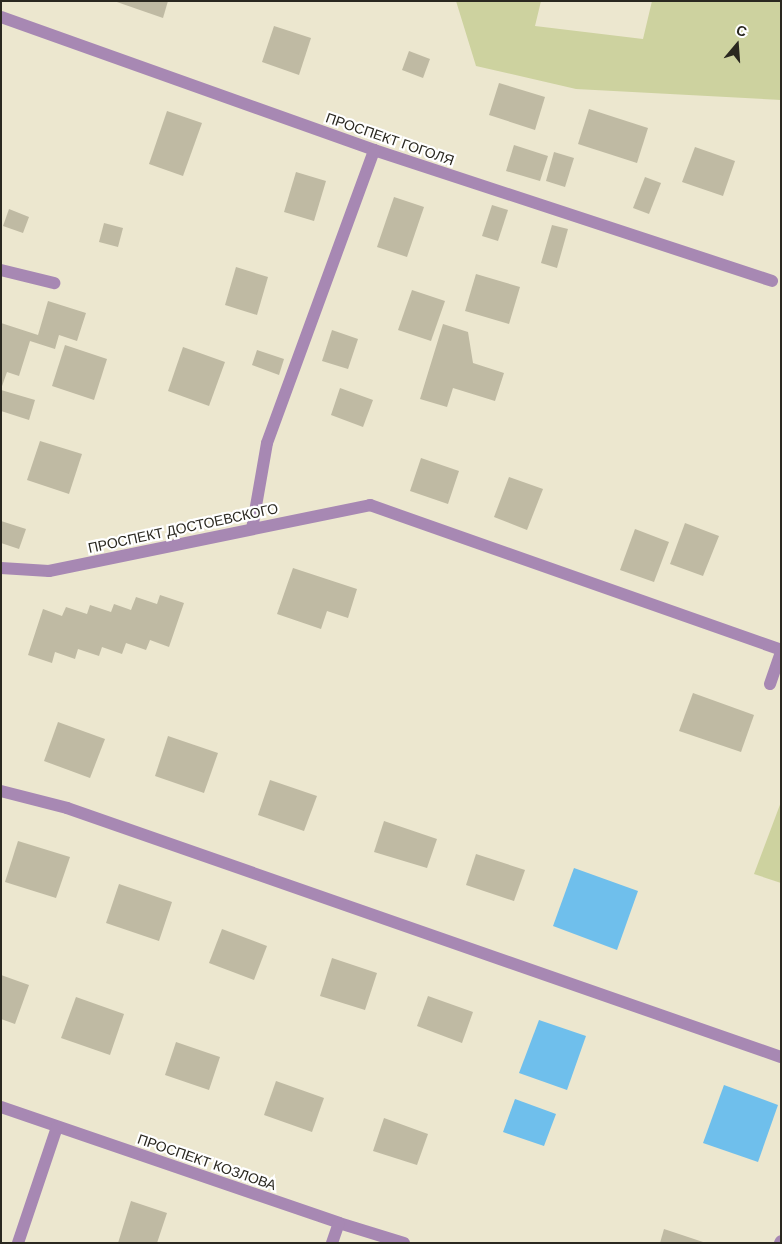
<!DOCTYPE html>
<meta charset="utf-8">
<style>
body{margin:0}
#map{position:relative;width:782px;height:1244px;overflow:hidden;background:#ece7cf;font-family:Arial,sans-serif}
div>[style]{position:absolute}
.green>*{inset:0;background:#cdd29f}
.water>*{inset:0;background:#6fbfec}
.building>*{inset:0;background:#bfbaa3}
.service>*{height:12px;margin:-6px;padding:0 6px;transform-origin:6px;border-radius:6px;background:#a788b3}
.minor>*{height:12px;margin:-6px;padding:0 6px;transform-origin:6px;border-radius:6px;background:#a788b3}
span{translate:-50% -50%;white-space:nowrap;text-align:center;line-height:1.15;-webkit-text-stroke:4.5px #fff;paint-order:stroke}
.street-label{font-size:14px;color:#2a2820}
.frame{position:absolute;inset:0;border:2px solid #2a2820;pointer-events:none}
.north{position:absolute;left:712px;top:20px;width:50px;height:50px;-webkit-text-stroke:4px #fff;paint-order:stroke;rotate:18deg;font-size:14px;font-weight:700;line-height:20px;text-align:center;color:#2a2820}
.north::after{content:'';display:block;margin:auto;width:18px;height:22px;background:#2a2820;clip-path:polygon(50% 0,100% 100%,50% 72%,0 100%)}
</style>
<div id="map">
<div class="green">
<i style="clip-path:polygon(456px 1px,541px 1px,535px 26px,643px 39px,652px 1px,781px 1px,781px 100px,576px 89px,476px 66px)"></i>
<i style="clip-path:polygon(781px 802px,781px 883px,754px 874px)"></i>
</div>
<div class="water">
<i style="clip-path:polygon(574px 868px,638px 891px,617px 950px,553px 926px)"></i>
<i style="clip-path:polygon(539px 1020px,586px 1036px,567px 1090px,519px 1073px)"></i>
<i style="clip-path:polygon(724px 1085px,778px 1105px,758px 1162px,703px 1143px)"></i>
<i style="clip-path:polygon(515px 1099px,556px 1114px,544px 1146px,503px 1132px)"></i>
</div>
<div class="building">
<i style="clip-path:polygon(114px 1px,168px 1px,163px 18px)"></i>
<i style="clip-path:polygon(274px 26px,311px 38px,299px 75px,262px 62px)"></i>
<i style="clip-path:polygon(409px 51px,430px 59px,423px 78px,402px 70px)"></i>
<i style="clip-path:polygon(499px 83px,545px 97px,535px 130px,489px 115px)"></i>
<i style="clip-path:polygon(589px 109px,648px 128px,637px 163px,578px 144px)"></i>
<i style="clip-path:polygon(167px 111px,202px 123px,183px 176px,149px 164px)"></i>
<i style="clip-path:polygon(514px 145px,548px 156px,540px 181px,506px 171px)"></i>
<i style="clip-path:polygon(695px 147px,735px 161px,723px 196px,682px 182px)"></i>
<i style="clip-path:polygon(554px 152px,574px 158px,565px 187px,546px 181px)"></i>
<i style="clip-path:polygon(296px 172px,326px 181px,314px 221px,284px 212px)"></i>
<i style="clip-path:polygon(645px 177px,661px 183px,649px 214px,633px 208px)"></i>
<i style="clip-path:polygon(394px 197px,424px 207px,407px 257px,377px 247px)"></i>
<i style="clip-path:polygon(492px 205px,508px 210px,498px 241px,482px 236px)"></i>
<i style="clip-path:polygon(9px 209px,29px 217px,23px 233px,3px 226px)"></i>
<i style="clip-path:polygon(104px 223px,123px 228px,118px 247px,99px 242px)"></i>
<i style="clip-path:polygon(552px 225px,568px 229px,557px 268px,541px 263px)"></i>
<i style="clip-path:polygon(236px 267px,268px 277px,257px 315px,225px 305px)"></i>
<i style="clip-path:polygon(476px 274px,520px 287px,509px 324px,465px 311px)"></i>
<i style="clip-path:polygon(412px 290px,445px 301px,431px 341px,398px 330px)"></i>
<i style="clip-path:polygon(48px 301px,86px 313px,77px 341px,59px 335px,55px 349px,30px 341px,19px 376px,7px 372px,1px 389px,1px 323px,38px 335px)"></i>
<i style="clip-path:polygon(443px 324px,468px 332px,473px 363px,504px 373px,495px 401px,453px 388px,447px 407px,420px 399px)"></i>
<i style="clip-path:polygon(332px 330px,358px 339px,348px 369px,322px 361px)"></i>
<i style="clip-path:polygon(65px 345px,107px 359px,94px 400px,52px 386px)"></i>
<i style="clip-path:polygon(183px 347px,225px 362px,209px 406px,168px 391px)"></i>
<i style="clip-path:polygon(257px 350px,284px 359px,279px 375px,252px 365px)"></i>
<i style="clip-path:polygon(340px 388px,373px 400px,363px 427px,331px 415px)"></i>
<i style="clip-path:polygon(1px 390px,35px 400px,29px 420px,1px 411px)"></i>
<i style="clip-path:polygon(40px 441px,82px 454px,69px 494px,27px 480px)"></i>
<i style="clip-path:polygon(421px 458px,459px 471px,448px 504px,410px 491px)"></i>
<i style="clip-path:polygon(509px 477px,543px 489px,527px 530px,494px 517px)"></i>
<i style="clip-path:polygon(1px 521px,26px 529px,19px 549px,1px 543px)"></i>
<i style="clip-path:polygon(685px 523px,719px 536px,703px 576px,670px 564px)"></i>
<i style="clip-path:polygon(635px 529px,669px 542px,654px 582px,620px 570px)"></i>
<i style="clip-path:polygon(293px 568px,357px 589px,348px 618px,327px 611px,321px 629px,277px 614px)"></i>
<i style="clip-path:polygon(160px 595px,184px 603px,169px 647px,150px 640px,146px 650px,126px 643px,122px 654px,102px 647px,99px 656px,78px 649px,75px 659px,55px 652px,52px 663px,28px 655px,43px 609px,62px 616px,66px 607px,87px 614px,90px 605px,111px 612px,114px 604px,131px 610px,136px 597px,157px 604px)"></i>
<i style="clip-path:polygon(693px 693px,754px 715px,741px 752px,679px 731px)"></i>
<i style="clip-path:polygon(58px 722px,105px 739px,90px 778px,44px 761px)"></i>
<i style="clip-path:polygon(168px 736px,218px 753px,204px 793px,155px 776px)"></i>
<i style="clip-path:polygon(270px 780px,317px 796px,304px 831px,258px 815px)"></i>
<i style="clip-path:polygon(384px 821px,437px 839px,427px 868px,374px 852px)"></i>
<i style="clip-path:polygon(18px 841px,70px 857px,56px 898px,5px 882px)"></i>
<i style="clip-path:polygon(476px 854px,525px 870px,514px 901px,466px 885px)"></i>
<i style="clip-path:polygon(119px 884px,172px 902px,159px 941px,106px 923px)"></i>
<i style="clip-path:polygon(222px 929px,267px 946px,254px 980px,209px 963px)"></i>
<i style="clip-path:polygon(332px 958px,377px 973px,365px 1010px,320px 996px)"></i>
<i style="clip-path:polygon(1px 975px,29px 985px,15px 1024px,1px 1019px)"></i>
<i style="clip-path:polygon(428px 996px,473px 1012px,462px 1043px,417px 1026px)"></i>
<i style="clip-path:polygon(76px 997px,124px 1014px,110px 1055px,61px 1038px)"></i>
<i style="clip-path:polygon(176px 1042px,220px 1057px,209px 1090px,165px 1075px)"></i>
<i style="clip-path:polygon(276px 1081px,324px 1098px,312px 1132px,264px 1115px)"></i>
<i style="clip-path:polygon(384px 1118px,428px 1134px,417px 1165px,373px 1151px)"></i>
<i style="clip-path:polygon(131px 1201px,167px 1213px,157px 1243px,118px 1243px)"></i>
<i style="clip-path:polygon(664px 1229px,703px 1242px,703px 1243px,660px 1243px)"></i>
</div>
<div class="service">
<i style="left:1px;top:270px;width:55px;rotate:13.8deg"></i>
<i style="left:770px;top:684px;width:34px;rotate:-71deg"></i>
<i style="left:1px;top:791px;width:68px;rotate:14.4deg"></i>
<i style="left:67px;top:808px;width:756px;rotate:19.23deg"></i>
<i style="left:780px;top:1243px;width:2px;rotate:-63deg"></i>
</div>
<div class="minor">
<i style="left:1px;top:17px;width:396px;rotate:19.6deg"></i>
<i style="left:374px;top:150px;width:419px;rotate:18.2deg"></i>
<i style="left:252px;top:529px;width:87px;rotate:-80.1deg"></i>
<i style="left:267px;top:443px;width:312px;rotate:-69.9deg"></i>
<i style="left:1px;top:568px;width:48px;rotate:3.6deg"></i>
<i style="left:49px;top:571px;width:328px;rotate:-11.6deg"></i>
<i style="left:370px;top:505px;width:436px;rotate:19.4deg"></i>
<i style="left:1px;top:1107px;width:357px;rotate:18.9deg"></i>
<i style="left:339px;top:1223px;width:68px;rotate:17.1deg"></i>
<i style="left:18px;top:1243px;width:122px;rotate:-71.4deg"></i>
<i style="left:332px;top:1243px;width:21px;rotate:-71deg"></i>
</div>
<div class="street-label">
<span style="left:390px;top:139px;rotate:19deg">ПРОСПЕКТ ГОГОЛЯ</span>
<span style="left:183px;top:528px;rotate:-12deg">ПРОСПЕКТ ДОСТОЕВСКОГО</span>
<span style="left:207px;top:1162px;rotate:19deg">ПРОСПЕКТ КОЗЛОВА</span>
</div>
<div class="frame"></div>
<div class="north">С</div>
</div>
